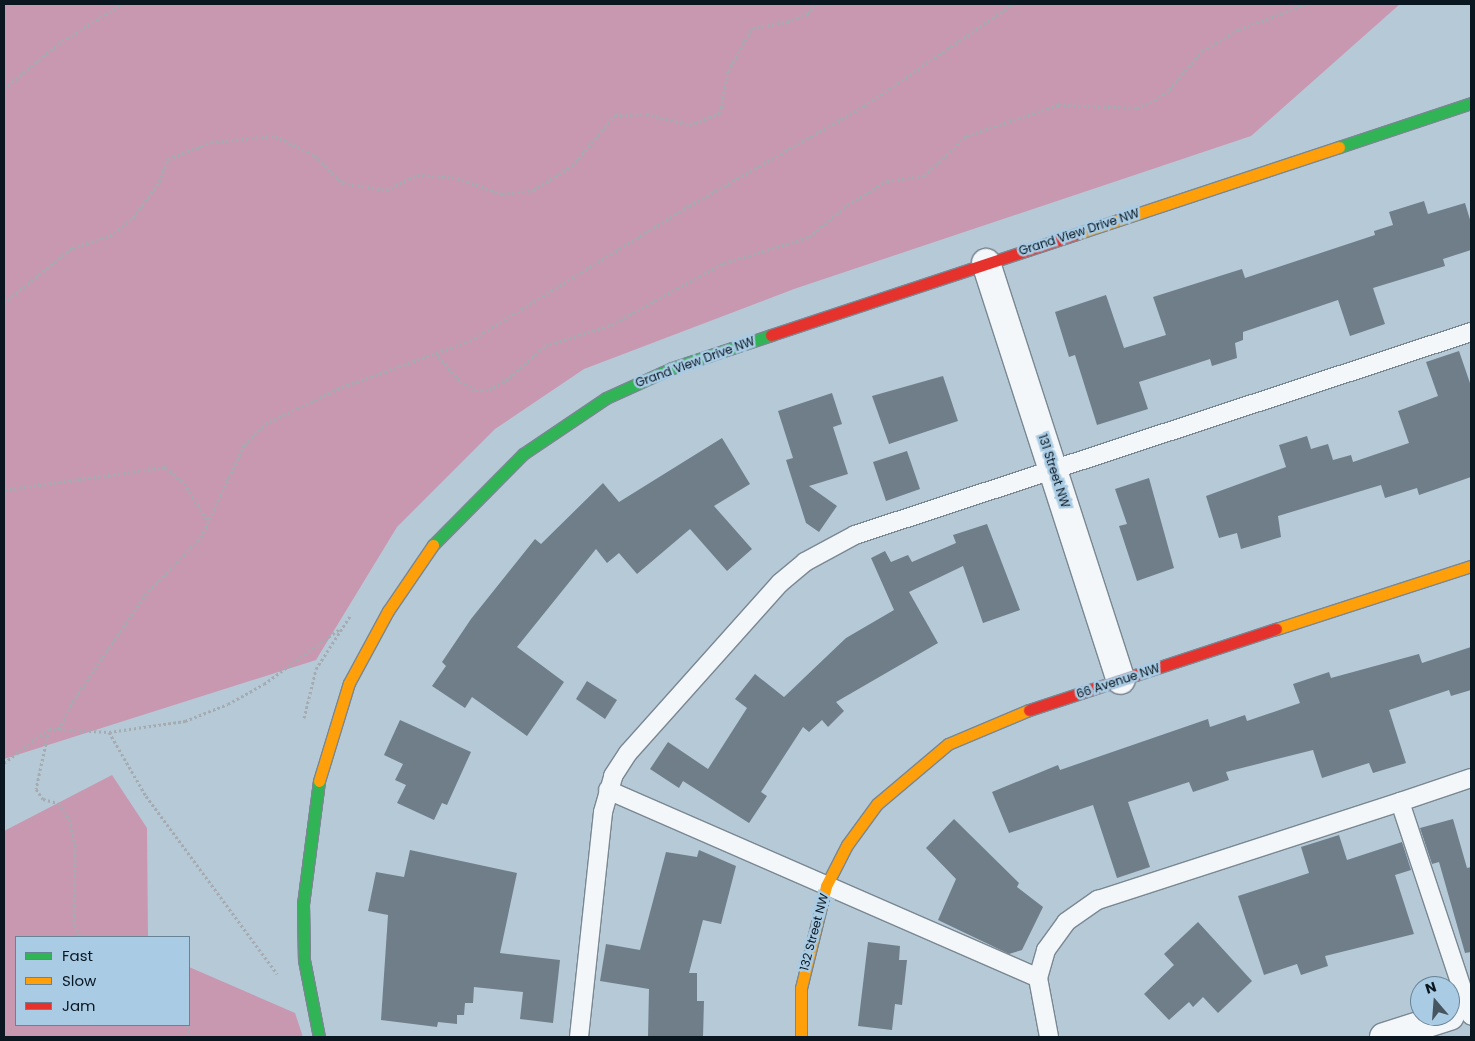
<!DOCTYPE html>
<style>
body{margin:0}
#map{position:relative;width:1475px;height:1041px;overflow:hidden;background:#b6c9d7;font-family:Poppins,sans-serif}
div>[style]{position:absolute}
.forest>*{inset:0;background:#c898b0}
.building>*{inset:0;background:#707e89}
.path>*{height:3px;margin-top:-1.5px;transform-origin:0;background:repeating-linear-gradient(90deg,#a5abb0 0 2.5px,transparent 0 5px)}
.roads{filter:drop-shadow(1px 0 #798792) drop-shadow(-1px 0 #798792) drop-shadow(0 1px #798792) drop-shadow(0 -1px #798792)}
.lane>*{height:18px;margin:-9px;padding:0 9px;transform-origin:9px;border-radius:9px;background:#f4f7f9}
.street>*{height:28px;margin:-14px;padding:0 14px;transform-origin:14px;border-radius:14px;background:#f4f7f9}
.fast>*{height:11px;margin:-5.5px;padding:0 5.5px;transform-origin:5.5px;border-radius:5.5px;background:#30b455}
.slow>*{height:11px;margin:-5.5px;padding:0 5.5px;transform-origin:5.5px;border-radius:5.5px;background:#ff9f0a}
.jam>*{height:11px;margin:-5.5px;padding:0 5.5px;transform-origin:5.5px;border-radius:5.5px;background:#e5322d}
span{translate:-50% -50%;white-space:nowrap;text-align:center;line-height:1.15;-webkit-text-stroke:5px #a9cbe4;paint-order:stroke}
.street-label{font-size:12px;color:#0a1720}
.frame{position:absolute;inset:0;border:5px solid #0a1720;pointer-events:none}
.legend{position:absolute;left:15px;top:936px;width:175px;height:90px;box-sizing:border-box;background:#a9cbe4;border:1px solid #698396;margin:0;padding:6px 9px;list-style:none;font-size:15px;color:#0a1720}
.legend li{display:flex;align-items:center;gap:10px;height:25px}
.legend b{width:25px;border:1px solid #698396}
.north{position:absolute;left:1410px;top:976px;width:50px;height:50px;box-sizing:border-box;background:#a9cbe4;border:1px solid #698396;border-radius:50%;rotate:342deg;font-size:14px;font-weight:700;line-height:20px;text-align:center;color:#0a1720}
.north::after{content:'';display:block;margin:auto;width:18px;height:22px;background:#465560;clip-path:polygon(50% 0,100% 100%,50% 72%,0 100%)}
</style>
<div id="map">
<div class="forest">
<i style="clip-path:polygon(4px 4px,1400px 4px,1251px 136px,794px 289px,584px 369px,495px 429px,397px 527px,316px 660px,4px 759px)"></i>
<i style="clip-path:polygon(112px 775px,147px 828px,148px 937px,16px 937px,16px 1025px,189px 1025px,189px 967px,295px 1013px,303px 1037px,4px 1037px,4px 831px)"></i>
</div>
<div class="building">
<i style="clip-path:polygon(1424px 201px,1428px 214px,1465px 203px,1471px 223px,1471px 250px,1443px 259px,1445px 266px,1373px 288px,1385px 324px,1350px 336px,1338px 300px,1243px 332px,1243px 340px,1235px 343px,1237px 358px,1212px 366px,1210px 359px,1139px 382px,1148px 409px,1097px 425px,1075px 355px,1069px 357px,1055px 312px,1106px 295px,1124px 348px,1166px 335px,1153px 297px,1242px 269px,1245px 278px,1375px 235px,1374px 231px,1393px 225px,1389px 212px)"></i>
<i style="clip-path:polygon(1459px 351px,1471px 386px,1471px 477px,1419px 495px,1417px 488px,1385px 498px,1381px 485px,1278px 516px,1281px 537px,1241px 549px,1237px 533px,1219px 538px,1206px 496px,1286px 467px,1279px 445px,1307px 436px,1311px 449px,1328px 444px,1333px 460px,1351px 455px,1353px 462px,1409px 443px,1398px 411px,1438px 396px,1426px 362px)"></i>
<i style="clip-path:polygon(943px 376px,958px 421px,889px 444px,872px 396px)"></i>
<i style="clip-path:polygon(832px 393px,842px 424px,833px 427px,848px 474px,809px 486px,837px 506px,819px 532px,806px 523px,786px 460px,793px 458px,778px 411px)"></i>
<i style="clip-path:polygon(722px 438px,750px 484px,714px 506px,752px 549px,727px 571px,690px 529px,637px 574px,619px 553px,607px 563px,596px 549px,517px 647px,564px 682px,527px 736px,472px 697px,465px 708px,432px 686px,446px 666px,442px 662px,471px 619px,535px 539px,541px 544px,603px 483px,619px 502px)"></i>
<i style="clip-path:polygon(907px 451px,920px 489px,886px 501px,873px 462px)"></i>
<i style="clip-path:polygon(1149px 478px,1174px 568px,1137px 581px,1119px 526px,1127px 524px,1115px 489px)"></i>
<i style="clip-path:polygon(987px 524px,1020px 610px,983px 623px,963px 566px,909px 592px,938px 643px,836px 702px,844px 711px,828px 727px,822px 720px,809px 732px,803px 727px,761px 792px,767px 796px,749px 823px,683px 781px,679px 788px,650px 769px,668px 742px,708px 769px,747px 708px,735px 699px,755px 674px,784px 697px,846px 638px,894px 610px,871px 558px,885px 551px,891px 562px,908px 555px,912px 562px,956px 543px,953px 535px)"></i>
<i style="clip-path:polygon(1471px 647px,1471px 690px,1451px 696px,1449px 690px,1389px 710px,1406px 763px,1373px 773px,1369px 763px,1322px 778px,1313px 750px,1226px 772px,1229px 780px,1193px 792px,1189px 782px,1128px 802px,1150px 867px,1117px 878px,1093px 805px,1009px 833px,992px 792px,1058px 765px,1060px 770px,1208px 719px,1210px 727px,1245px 715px,1247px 721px,1300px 703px,1293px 684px,1329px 672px,1331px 678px,1419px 654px,1422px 663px)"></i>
<i style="clip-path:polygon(587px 681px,617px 700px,605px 719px,576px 699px)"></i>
<i style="clip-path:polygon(400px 720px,471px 752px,447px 805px,442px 803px,434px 820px,397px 803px,406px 785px,395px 780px,403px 764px,384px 755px)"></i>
<i style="clip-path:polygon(954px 819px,1019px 883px,1017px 887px,1043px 907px,1022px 950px,1009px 954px,938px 920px,956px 879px,926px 848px)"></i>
<i style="clip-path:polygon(1453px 819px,1467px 868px,1471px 867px,1471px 952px,1465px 953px,1439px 862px,1432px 864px,1420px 828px)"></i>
<i style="clip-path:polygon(1339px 835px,1347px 860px,1402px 842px,1411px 870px,1395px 875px,1414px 934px,1325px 956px,1328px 966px,1301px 975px,1297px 964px,1264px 975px,1238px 896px,1309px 873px,1301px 847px)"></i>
<i style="clip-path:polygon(410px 850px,517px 873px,500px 953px,560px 960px,553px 1023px,520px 1019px,523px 992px,474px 987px,473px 1003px,465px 1003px,464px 1015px,457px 1015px,457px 1024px,438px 1022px,437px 1027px,381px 1020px,388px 915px,368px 911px,376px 872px,404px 877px)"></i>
<i style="clip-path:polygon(699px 850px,736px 866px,721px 924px,703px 920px,689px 973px,697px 973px,697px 1001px,704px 1001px,703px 1037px,648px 1037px,649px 989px,600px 981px,606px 944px,640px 950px,666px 852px,697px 857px)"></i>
<i style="clip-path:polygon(1198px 922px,1252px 981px,1218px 1013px,1203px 997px,1193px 1007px,1189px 1002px,1169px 1020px,1144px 994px,1174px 965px,1164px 954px)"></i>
<i style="clip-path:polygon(868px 942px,900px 946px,899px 960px,907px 960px,902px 1005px,895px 1004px,892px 1030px,858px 1026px)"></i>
</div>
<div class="path">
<i style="left:4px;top:89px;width:70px;rotate:-39.8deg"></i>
<i style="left:58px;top:44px;width:75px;rotate:-32deg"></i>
<i style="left:4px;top:303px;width:87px;rotate:-39deg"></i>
<i style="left:72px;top:248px;width:40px;rotate:-18deg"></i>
<i style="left:110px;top:236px;width:29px;rotate:-38deg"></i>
<i style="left:133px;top:218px;width:44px;rotate:-54.2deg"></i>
<i style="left:159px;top:182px;width:25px;rotate:-69deg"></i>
<i style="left:168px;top:159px;width:46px;rotate:-21.6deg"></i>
<i style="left:211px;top:142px;width:64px;rotate:-5.4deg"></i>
<i style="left:275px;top:136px;width:43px;rotate:26deg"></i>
<i style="left:314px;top:155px;width:40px;rotate:45deg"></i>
<i style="left:342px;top:183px;width:45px;rotate:9deg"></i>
<i style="left:386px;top:190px;width:34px;rotate:-26deg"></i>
<i style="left:417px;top:175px;width:40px;rotate:4.3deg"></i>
<i style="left:457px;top:178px;width:48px;rotate:19.6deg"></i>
<i style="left:502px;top:194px;width:31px;rotate:-7deg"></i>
<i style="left:533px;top:190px;width:46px;rotate:-31.6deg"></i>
<i style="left:572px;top:166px;width:67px;rotate:-49.9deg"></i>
<i style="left:615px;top:115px;width:31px;rotate:-2deg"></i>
<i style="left:646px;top:114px;width:45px;rotate:14deg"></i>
<i style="left:690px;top:125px;width:32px;rotate:-22deg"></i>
<i style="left:720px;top:113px;width:43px;rotate:-79.2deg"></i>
<i style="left:728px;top:71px;width:49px;rotate:-60.8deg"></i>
<i style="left:752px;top:28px;width:36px;rotate:-10deg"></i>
<i style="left:787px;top:22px;width:22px;rotate:-22deg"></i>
<i style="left:807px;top:14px;width:13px;rotate:-48deg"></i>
<i style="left:438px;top:356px;width:33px;rotate:49deg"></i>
<i style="left:460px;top:381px;width:17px;rotate:31deg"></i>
<i style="left:475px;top:390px;width:14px"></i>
<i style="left:489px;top:390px;width:23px;rotate:-31deg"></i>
<i style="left:509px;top:378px;width:48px;rotate:-41.6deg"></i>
<i style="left:545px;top:346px;width:69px;rotate:-17.7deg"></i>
<i style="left:611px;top:325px;width:129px;rotate:-28.8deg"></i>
<i style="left:724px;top:263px;width:89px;rotate:-17deg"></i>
<i style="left:809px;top:237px;width:50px;rotate:-40.1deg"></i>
<i style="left:847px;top:205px;width:47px;rotate:-31deg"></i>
<i style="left:887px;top:181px;width:37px;rotate:-8deg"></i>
<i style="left:924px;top:176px;width:58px;rotate:-43.6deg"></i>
<i style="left:966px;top:136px;width:97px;rotate:-18.6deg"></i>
<i style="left:1058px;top:105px;width:78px;rotate:2.2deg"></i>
<i style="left:1136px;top:108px;width:15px;rotate:-20deg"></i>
<i style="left:1150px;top:103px;width:23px;rotate:-34deg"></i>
<i style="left:1169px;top:90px;width:51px;rotate:-49.8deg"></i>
<i style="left:1202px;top:51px;width:42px;rotate:-30.3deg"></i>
<i style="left:1238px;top:30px;width:73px;rotate:-20.9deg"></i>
<i style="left:4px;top:490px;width:163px;rotate:-8.1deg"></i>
<i style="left:165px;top:467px;width:25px;rotate:40deg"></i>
<i style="left:184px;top:483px;width:47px;rotate:58deg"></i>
<i style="left:304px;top:718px;width:50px;rotate:-76.2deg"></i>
<i style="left:316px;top:669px;width:63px;rotate:-57.3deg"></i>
<i style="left:49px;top:729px;width:61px;rotate:102.2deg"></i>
<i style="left:36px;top:789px;width:12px;rotate:55deg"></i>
<i style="left:43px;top:799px;width:16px;rotate:15deg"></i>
<i style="left:58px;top:803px;width:19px;rotate:55deg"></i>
<i style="left:69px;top:819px;width:26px;rotate:77deg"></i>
<i style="left:75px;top:844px;width:80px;rotate:90.7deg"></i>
<i style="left:74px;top:924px;width:14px;rotate:65deg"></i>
<i style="left:59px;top:729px;width:35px;rotate:-63deg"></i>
<i style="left:75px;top:698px;width:125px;rotate:-55.8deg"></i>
<i style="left:145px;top:595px;width:81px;rotate:-46deg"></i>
<i style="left:201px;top:537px;width:102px;rotate:-64.9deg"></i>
<i style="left:244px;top:445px;width:30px;rotate:-45deg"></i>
<i style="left:265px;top:424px;width:85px;rotate:-25.7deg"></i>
<i style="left:342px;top:387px;width:136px;rotate:-19.8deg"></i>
<i style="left:470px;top:341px;width:257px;rotate:-31.7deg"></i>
<i style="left:689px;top:206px;width:202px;rotate:-29.7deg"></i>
<i style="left:864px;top:106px;width:181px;rotate:-34.4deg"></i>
<i style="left:109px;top:732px;width:74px;rotate:60deg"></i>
<i style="left:146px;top:796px;width:221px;rotate:53.6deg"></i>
<i style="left:4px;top:763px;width:56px;rotate:-37.1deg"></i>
<i style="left:49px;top:729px;width:60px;rotate:2.9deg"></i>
<i style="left:109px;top:732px;width:77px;rotate:-8.2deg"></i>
<i style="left:185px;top:721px;width:46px;rotate:-21.6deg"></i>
<i style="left:228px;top:704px;width:41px;rotate:-29.1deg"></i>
<i style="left:264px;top:684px;width:95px;rotate:-36deg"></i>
<i style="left:187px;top:1025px;width:12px;rotate:76deg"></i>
</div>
<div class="roads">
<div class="lane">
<i style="left:1471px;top:778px;width:75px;rotate:161.3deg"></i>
<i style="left:1400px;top:802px;width:225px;rotate:71.6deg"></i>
<i style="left:608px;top:790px;width:469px;rotate:23.6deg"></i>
<i style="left:1038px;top:978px;width:60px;rotate:79.4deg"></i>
<i style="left:1038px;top:978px;width:29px;rotate:-74deg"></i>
<i style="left:1046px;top:950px;width:34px;rotate:-54deg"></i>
<i style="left:1066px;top:922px;width:39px;rotate:-35deg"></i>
<i style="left:1098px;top:900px;width:318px;rotate:-18deg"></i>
<i style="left:579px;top:1037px;width:226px;rotate:-83.9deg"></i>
<i style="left:603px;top:812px;width:37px;rotate:-74deg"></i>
<i style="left:613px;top:776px;width:27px;rotate:-57deg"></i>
<i style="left:628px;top:753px;width:228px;rotate:-48.2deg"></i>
<i style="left:780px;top:583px;width:33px;rotate:-40deg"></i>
<i style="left:805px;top:562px;width:57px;rotate:-28.4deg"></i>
<i style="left:855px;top:535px;width:649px;rotate:-18.24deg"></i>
</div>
<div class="street">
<i style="left:986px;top:263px;width:438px;rotate:72.1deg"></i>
<i style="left:1384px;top:1037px;width:69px;rotate:-17.7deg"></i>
</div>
<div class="fast">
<i style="left:1339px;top:147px;width:139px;rotate:-18.4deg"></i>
<i style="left:433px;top:545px;width:128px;rotate:-45.3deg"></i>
<i style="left:523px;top:454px;width:100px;rotate:-34deg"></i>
<i style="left:606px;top:398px;width:72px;rotate:-24.4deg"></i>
<i style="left:672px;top:368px;width:104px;rotate:-18.4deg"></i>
<i style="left:319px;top:781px;width:124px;rotate:97.4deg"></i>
<i style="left:303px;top:904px;width:56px;rotate:89deg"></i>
<i style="left:304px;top:960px;width:78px;rotate:79deg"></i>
</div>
<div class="slow">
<i style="left:1076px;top:234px;width:277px;rotate:-18.3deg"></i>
<i style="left:1276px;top:629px;width:205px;rotate:-17.9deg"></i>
<i style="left:319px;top:781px;width:102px;rotate:-73deg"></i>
<i style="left:349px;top:683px;width:82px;rotate:-61.6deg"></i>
<i style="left:388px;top:611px;width:80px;rotate:-55.7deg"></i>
<i style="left:801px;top:1037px;width:49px;rotate:-90deg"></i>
<i style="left:801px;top:988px;width:105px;rotate:-76.2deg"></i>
<i style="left:826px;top:886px;width:46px;rotate:-62.9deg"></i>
<i style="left:847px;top:845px;width:51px;rotate:-53.8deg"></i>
<i style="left:877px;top:804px;width:93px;rotate:-40.2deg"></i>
<i style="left:948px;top:744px;width:88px;rotate:-22.8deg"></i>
</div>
<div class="jam">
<i style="left:771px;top:335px;width:321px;rotate:-18.3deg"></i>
<i style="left:1029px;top:710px;width:260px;rotate:-18.2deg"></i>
</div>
</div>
<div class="street-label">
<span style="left:1079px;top:232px;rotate:-18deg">Grand View Drive NW</span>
<span style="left:695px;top:362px;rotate:-20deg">Grand View Drive NW</span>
<span style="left:1054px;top:471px;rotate:72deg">131 Street NW</span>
<span style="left:1118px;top:681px;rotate:-18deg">66 Avenue NW</span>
<span style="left:814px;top:932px;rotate:-75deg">132 Street NW</span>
</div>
<div class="frame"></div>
<ul class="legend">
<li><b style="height:6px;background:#30b455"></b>Fast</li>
<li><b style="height:6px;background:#ff9f0a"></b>Slow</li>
<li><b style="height:6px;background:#e5322d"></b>Jam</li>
</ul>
<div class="north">N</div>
</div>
